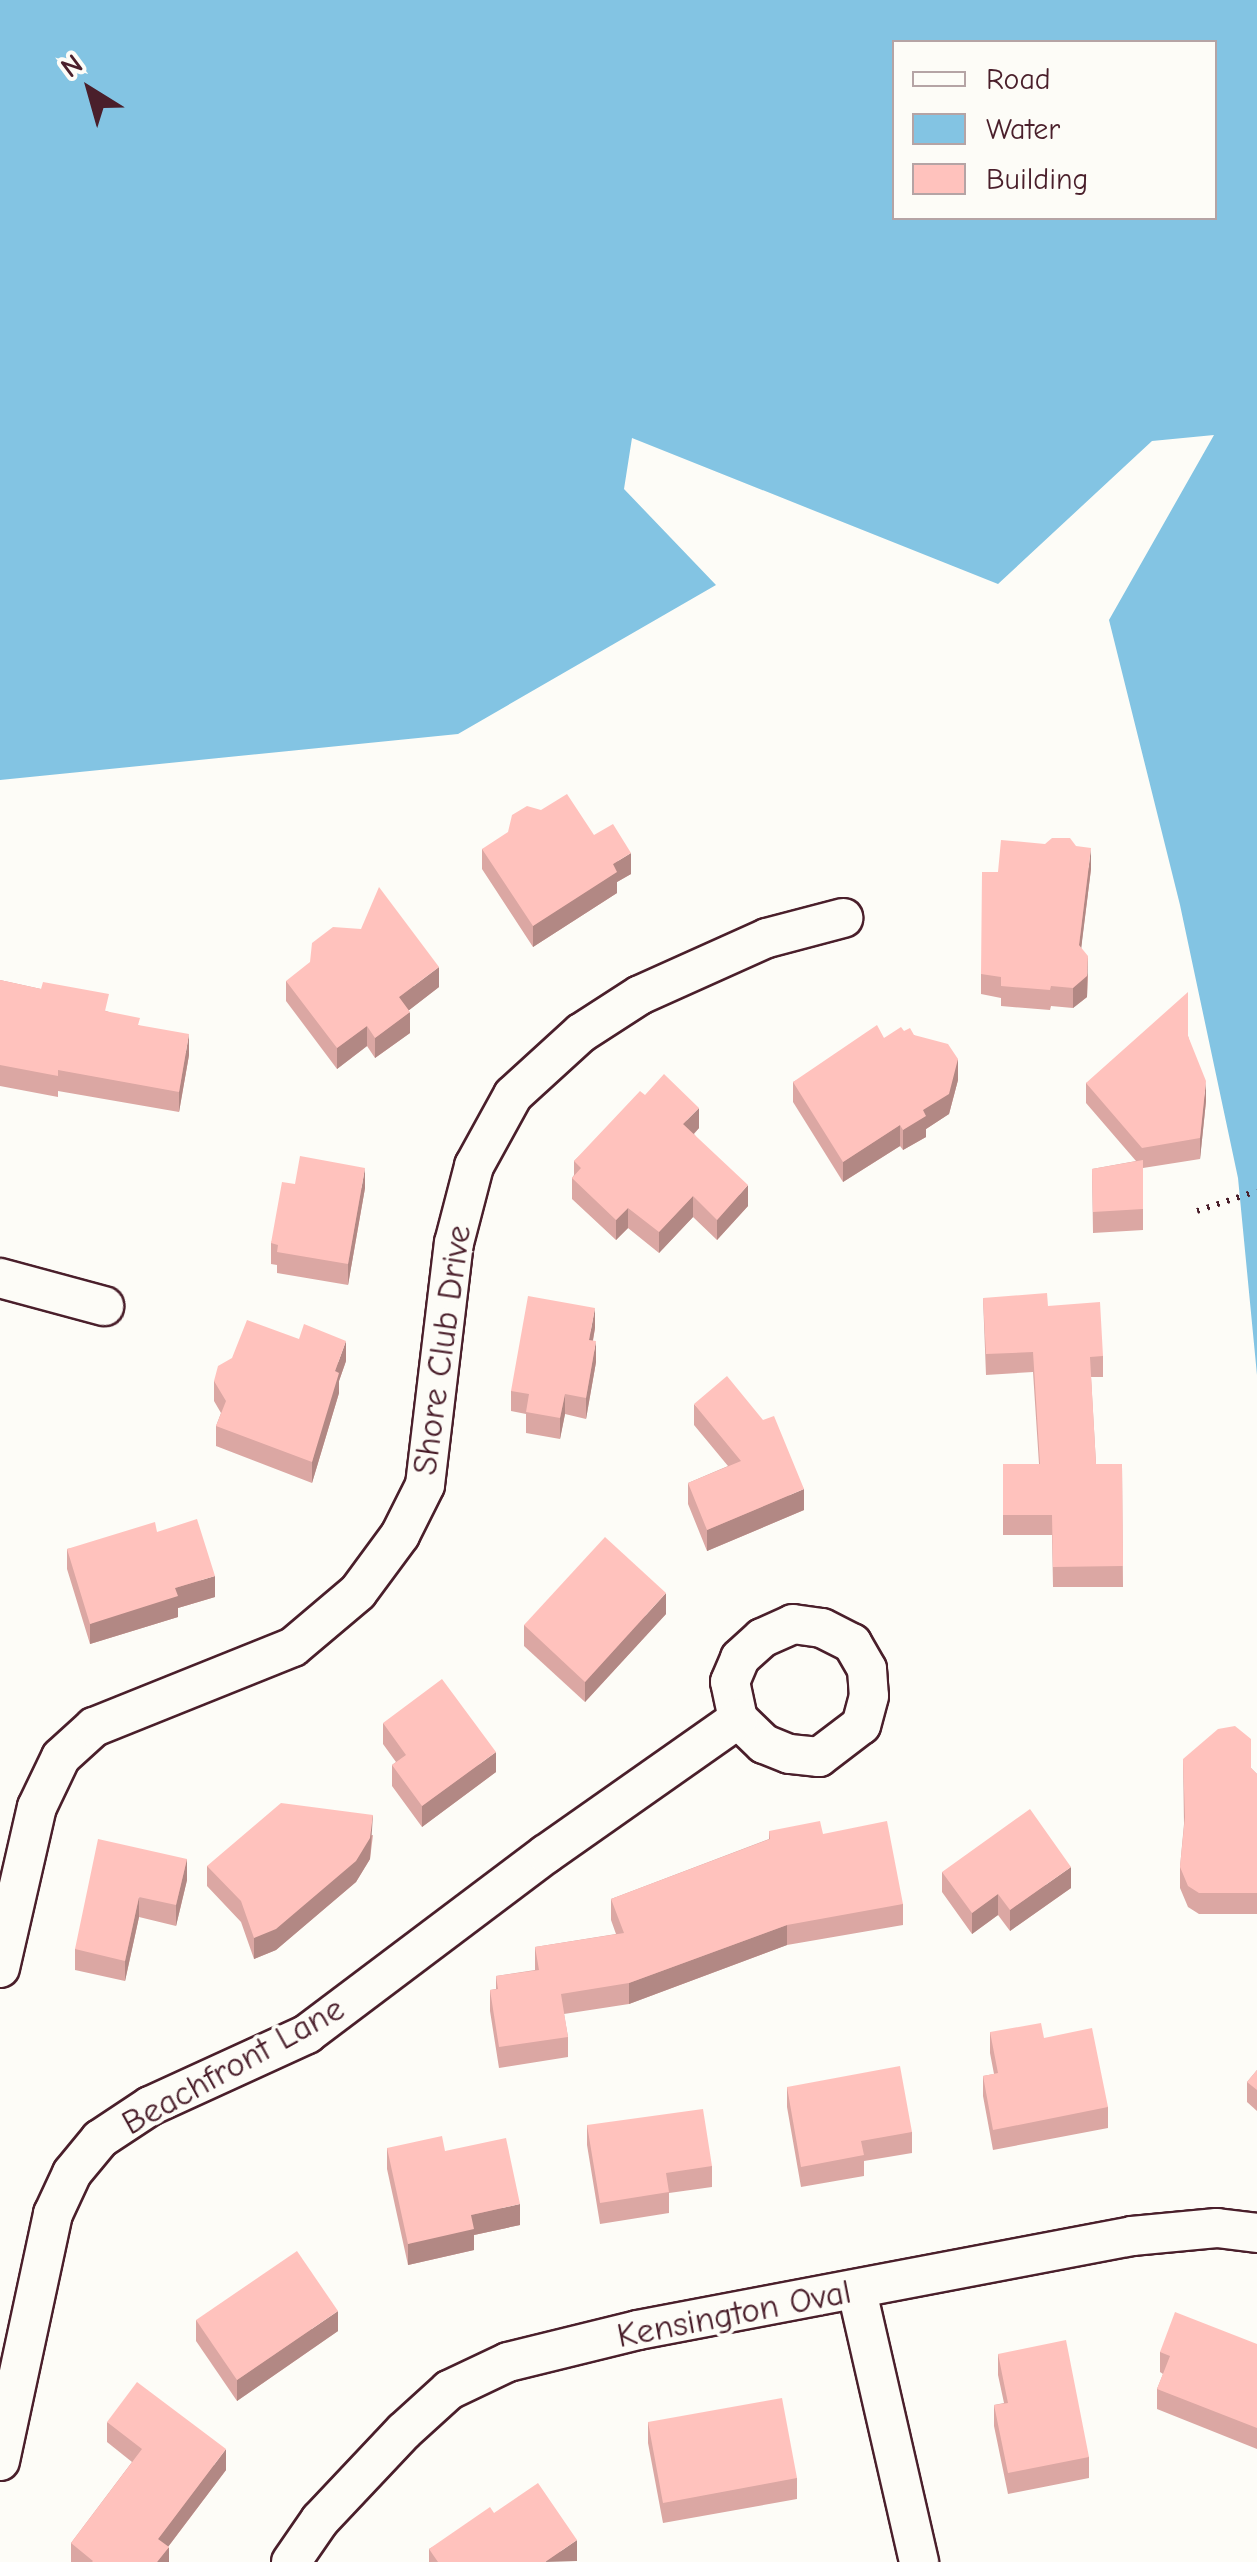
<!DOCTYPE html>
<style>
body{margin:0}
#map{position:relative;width:1257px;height:2562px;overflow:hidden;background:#fdfcf7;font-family:"Comic Neue",sans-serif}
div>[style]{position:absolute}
.water>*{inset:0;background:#83c4e3}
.path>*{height:6px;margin-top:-3px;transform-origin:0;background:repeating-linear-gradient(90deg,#4a1f2b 0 2.5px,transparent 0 10.5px)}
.roads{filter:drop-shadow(2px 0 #4a1f2b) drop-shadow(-2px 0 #4a1f2b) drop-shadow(0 2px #4a1f2b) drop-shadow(0 -2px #4a1f2b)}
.minor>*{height:38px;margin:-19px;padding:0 19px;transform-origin:19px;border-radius:19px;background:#fdfcf7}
.wall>*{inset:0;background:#dba7a3}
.shaded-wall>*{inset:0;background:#b28884}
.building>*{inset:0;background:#ffc2bd}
span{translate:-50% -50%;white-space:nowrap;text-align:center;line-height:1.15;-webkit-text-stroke:8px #fdfcf7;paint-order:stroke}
.street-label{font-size:35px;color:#4a1f2b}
.legend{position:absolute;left:892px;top:40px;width:325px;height:180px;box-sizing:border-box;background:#fdfcf7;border:2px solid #b5a4a5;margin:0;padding:12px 18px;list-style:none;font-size:30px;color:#4a1f2b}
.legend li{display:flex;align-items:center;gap:20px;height:50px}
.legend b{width:50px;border:2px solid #b5a4a5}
.north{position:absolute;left:40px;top:40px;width:100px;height:100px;-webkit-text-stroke:8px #fdfcf7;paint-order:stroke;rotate:323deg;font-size:28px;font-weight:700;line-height:40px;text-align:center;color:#4a1f2b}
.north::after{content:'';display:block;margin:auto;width:35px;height:45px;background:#4a1f2b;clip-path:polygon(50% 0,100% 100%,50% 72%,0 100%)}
</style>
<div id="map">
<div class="water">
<i style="clip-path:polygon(evenodd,0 0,1257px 0,1257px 1375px,1238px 1178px,1180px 905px,1109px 620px,1214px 435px,1152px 441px,998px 584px,632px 438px,624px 489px,716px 585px,458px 734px,0 780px,0 0,894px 42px,1214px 42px,1214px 218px,894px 218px,894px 42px)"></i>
</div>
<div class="path">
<i style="left:1197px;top:1211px;width:63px;rotate:-18.4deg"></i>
</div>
<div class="roads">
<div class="minor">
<i style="left:0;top:1278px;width:108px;rotate:15.1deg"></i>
<i style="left:793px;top:1624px;width:29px;rotate:8deg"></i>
<i style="left:822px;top:1628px;width:34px;rotate:27deg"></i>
<i style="left:852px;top:1643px;width:30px;rotate:60deg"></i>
<i style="left:867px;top:1669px;width:27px;rotate:86deg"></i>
<i style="left:869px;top:1696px;width:30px;rotate:105deg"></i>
<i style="left:861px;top:1725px;width:53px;rotate:142.7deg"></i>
<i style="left:819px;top:1757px;width:30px;rotate:-174deg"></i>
<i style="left:789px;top:1754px;width:27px;rotate:-158deg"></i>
<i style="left:764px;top:1744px;width:36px;rotate:-136deg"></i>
<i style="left:738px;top:1719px;width:38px;rotate:-102deg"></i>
<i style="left:730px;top:1682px;width:26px;rotate:-67deg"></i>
<i style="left:740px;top:1658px;width:30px;rotate:-42deg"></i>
<i style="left:762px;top:1638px;width:34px;rotate:-24deg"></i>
<i style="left:0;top:1968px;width:165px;rotate:-77.1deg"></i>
<i style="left:37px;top:1807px;width:55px;rotate:-64.4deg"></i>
<i style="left:61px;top:1757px;width:45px;rotate:-42.3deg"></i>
<i style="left:94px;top:1727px;width:214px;rotate:-21.9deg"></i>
<i style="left:293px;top:1647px;width:85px;rotate:-40.2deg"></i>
<i style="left:358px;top:1592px;width:71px;rotate:-53.6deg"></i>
<i style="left:400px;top:1535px;width:56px;rotate:-63.4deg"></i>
<i style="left:425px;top:1485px;width:244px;rotate:-83.2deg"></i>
<i style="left:454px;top:1243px;width:80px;rotate:-75.4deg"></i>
<i style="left:474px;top:1166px;width:81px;rotate:-61.2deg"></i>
<i style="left:513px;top:1095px;width:92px;rotate:-42.4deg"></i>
<i style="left:581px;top:1033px;width:70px;rotate:-32.8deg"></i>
<i style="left:640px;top:995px;width:139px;rotate:-24.2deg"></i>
<i style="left:767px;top:938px;width:79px;rotate:-14.7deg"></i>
<i style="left:857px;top:2291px;width:278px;rotate:77.1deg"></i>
<i style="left:0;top:2461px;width:253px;rotate:-77.9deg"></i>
<i style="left:53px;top:2214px;width:45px;rotate:-65.1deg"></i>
<i style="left:72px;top:2173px;width:44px;rotate:-50.5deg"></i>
<i style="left:100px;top:2139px;width:60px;rotate:-33.4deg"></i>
<i style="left:150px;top:2106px;width:173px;rotate:-24.6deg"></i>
<i style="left:307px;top:2034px;width:299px;rotate:-37deg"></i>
<i style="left:546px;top:1854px;width:235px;rotate:-35.1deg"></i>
<i style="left:291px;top:2562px;width:51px;rotate:-55.4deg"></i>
<i style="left:320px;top:2520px;width:122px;rotate:-46.7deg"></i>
<i style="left:404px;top:2431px;width:61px;rotate:-42.3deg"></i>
<i style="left:449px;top:2390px;width:65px;rotate:-25.4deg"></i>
<i style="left:508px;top:2362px;width:134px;rotate:-13.8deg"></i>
<i style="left:638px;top:2330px;width:503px;rotate:-10.77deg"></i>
<i style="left:1132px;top:2236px;width:85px;rotate:-5.4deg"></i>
<i style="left:1217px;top:2228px;width:40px;rotate:7.1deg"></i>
</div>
</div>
<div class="wall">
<i style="clip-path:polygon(594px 835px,631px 874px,617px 882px,617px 893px,533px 947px,482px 869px,482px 849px)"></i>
<i style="clip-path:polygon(1045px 844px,1091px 869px,1081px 948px,1088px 976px,1087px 997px,1073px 1008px,1051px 1006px,1050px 1010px,1001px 1006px,1001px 998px,981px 994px,981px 974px,998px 872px)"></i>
<i style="clip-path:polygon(0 980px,41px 989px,109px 1012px,140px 1026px,189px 1055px,179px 1112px,58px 1091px,58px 1097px,0 1086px)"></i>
<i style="clip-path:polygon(286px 981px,439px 987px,409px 1010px,410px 1033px,375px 1058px,367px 1046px,337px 1069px,286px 1001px)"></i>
<i style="clip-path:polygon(914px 1035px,958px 1080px,949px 1114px,926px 1129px,926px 1137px,903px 1150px,900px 1146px,843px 1182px,793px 1102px,793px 1082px,884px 1038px)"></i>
<i style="clip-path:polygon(1188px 1036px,1206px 1101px,1200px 1159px,1143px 1168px,1143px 1230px,1093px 1233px,1092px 1169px,1136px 1161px,1086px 1103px,1086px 1083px)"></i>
<i style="clip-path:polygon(645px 1095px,699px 1128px,694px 1134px,748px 1206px,717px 1240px,693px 1217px,659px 1253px,628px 1228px,616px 1240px,572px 1199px,572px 1178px,574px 1175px,574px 1161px)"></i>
<i style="clip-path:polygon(295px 1184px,365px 1188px,348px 1285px,277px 1273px,277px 1265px,271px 1264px,271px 1243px)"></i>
<i style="clip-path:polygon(983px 1298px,1048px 1306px,1103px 1356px,1103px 1377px,1091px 1377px,1096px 1464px,1122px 1464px,1123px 1587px,1053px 1587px,1052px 1535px,1003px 1535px,1003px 1464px,1039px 1464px,1033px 1372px,986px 1375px)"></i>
<i style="clip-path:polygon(595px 1328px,593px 1341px,596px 1362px,586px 1419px,565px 1414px,560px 1439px,526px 1433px,526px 1414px,511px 1411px,511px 1391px)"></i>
<i style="clip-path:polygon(346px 1361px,339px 1381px,339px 1393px,312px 1483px,216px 1446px,216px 1426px,221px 1413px,214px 1401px,214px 1381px)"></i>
<i style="clip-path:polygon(694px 1404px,804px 1510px,707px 1551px,688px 1504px,688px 1483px,728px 1466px,694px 1425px)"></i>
<i style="clip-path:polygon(157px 1532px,215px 1597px,178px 1608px,178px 1617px,90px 1644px,67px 1569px,67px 1549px)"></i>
<i style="clip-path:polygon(666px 1614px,585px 1702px,524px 1646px,524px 1625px)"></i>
<i style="clip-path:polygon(383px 1723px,496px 1772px,422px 1827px,392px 1786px,392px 1765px,396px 1762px,383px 1744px)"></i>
<i style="clip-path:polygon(1183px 1759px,1251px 1768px,1257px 1774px,1257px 1914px,1199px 1914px,1188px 1907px,1180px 1888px,1180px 1867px,1184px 1824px)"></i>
<i style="clip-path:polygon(769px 1831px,823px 1834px,903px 1904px,903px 1925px,787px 1945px,629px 2004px,564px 2014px,568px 2037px,568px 2057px,499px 2068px,490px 2011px,490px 1990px,496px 1989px,496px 1976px,535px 1970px,535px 1947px,616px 1934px,611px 1920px,611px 1899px,769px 1839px)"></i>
<i style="clip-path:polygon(373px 1835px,370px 1859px,356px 1882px,276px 1950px,254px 1959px,241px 1922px,207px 1886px,207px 1866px)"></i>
<i style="clip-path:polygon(187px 1859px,187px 1880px,176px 1926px,139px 1917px,125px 1981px,75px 1970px,75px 1949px)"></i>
<i style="clip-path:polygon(942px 1872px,1071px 1888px,1010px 1931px,998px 1915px,972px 1934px,942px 1892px)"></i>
<i style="clip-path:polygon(990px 2032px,1044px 2038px,1108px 2107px,1108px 2128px,993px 2150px,983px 2096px,983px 2076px,994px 2074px,990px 2053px)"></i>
<i style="clip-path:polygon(1257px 2070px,1257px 2111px,1247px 2102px,1247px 2082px)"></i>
<i style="clip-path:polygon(787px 2087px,912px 2132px,912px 2153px,864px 2161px,864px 2176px,801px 2187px,787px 2107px)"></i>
<i style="clip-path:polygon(587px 2125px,712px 2166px,712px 2187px,669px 2193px,669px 2213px,600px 2224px,587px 2145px)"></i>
<i style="clip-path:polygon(387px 2148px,445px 2151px,520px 2225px,474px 2235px,474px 2250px,408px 2265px,387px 2169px)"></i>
<i style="clip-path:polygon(196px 2320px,338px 2331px,237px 2401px,196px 2341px)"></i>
<i style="clip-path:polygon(1257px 2344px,1257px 2449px,1157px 2409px,1157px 2389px,1163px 2374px,1160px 2372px,1160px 2352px)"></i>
<i style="clip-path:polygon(998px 2354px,1089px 2457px,1089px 2478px,1008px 2494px,994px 2426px,994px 2405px,1004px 2403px,998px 2375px)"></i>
<i style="clip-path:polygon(107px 2422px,226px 2470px,168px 2547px,169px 2562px,71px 2562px,71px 2543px,132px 2462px,107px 2442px)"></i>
<i style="clip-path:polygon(648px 2422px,797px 2478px,797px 2499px,663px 2523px,648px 2443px)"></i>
<i style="clip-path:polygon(494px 2513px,577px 2561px,429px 2562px,429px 2549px)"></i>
</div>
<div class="shaded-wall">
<i style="clip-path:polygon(1091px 848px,1091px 869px,1079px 966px,1079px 945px)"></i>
<i style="clip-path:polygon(631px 853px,631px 874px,617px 882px,617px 893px,533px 947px,533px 926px,613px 864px)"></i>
<i style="clip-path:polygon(1088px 956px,1087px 997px,1073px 1008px,1073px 988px)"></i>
<i style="clip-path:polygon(439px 967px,439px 987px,399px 1018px,399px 997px)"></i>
<i style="clip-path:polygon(410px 1012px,410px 1033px,375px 1058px,375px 1038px)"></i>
<i style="clip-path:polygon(367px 1026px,367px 1046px,337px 1069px,337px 1048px)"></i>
<i style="clip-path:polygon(189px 1034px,189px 1055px,179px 1112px,179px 1092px)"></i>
<i style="clip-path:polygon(958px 1059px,958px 1080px,949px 1114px,926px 1129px,926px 1137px,903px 1150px,903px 1130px,923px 1110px)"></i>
<i style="clip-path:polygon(1206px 1081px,1206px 1101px,1200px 1159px,1200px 1138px)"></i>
<i style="clip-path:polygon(699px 1108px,699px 1128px,683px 1145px,683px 1124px)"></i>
<i style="clip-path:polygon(900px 1125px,900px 1146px,843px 1182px,843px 1162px)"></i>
<i style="clip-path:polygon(365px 1168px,365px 1188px,348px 1285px,348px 1264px)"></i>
<i style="clip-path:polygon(748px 1185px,748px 1206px,717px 1240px,717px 1220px)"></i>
<i style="clip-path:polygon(693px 1196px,693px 1217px,659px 1253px,659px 1232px)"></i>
<i style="clip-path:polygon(628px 1208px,628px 1228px,616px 1240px,616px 1220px)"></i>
<i style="clip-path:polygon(595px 1308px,595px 1328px,589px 1361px,589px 1340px)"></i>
<i style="clip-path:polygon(346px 1341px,346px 1361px,339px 1381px,339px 1393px,312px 1483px,312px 1462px,335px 1371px)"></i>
<i style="clip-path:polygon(596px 1341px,596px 1362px,586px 1419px,586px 1398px)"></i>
<i style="clip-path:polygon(565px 1394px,565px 1414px,560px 1439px,560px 1418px)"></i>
<i style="clip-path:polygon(804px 1489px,804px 1510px,707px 1551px,707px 1530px)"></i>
<i style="clip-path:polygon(215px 1576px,215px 1597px,178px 1608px,178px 1617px,90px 1644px,90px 1624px,175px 1588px)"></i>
<i style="clip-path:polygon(666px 1593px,666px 1614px,585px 1702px,585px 1682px)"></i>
<i style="clip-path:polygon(496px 1752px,496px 1772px,422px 1827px,422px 1806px)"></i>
<i style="clip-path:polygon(373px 1815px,370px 1859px,356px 1882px,276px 1950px,254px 1959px,254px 1938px)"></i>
<i style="clip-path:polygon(187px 1859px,187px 1880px,176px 1926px,176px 1905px)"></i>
<i style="clip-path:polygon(1071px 1867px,1071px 1888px,1010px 1931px,1010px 1910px)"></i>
<i style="clip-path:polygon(998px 1894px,998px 1915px,972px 1934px,972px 1913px)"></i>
<i style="clip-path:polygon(139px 1897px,139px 1917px,125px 1981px,125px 1961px)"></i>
<i style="clip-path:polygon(787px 1925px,787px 1945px,629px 2004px,629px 1983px)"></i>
<i style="clip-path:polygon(520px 2204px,520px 2225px,474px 2235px,474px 2250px,408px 2265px,408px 2244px,471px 2215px)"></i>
<i style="clip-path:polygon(338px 2311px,338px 2331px,237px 2401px,237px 2380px)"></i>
<i style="clip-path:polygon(226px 2449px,226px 2470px,158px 2560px,158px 2539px)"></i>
<i style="clip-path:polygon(577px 2540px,577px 2561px,545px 2562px)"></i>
<i style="clip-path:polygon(169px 2547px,169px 2562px,157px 2562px)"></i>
</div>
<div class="building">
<i style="clip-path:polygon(567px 794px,594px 835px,613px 824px,631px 853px,613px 864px,617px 872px,533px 926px,482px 849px,508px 832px,512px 815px,527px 806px,541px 810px)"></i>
<i style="clip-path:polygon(1052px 838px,1070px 838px,1076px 846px,1091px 848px,1079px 945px,1088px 956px,1087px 976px,1073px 988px,1051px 986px,1050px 990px,1001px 986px,1001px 977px,981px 974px,982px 872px,998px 872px,1001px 840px,1045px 844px)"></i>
<i style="clip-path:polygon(379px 887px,439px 967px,399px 997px,410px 1012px,375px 1038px,367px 1026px,337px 1048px,286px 981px,310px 962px,312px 943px,333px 927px,361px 929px)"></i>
<i style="clip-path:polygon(0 980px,41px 989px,43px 982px,109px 994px,105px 1011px,140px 1018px,138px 1025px,189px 1034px,179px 1092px,58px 1070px,58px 1076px,0 1065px)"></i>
<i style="clip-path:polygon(1188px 992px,1188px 1036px,1206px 1081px,1200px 1138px,1142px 1148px,1086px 1083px)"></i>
<i style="clip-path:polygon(877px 1025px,884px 1038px,901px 1027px,904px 1031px,910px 1028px,914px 1035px,948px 1044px,958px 1059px,949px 1094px,923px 1110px,926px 1116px,903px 1130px,900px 1125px,843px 1162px,793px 1082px)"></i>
<i style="clip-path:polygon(664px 1074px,699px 1108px,683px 1124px,748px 1185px,717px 1220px,693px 1196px,659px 1232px,628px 1208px,616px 1220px,572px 1178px,581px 1168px,574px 1161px,640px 1091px,645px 1095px)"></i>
<i style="clip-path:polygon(300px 1156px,365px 1168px,348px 1264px,277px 1252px,278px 1245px,271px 1243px,282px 1182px,295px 1184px)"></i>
<i style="clip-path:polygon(1143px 1160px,1143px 1209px,1093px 1212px,1092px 1169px)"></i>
<i style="clip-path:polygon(1047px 1293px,1048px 1306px,1100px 1302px,1103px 1356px,1090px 1357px,1096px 1464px,1122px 1464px,1123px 1566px,1053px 1567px,1052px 1515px,1003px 1515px,1003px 1464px,1040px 1464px,1033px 1352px,986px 1354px,983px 1298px)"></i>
<i style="clip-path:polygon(528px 1296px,595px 1308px,589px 1340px,596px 1341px,586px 1398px,565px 1394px,560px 1418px,526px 1412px,529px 1394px,511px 1391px)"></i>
<i style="clip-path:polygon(247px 1320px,299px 1339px,304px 1324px,346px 1341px,335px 1371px,339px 1373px,312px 1462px,216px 1426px,226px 1401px,214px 1381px,218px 1366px,232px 1358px)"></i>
<i style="clip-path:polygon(727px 1376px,763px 1420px,774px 1416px,804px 1489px,707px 1530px,688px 1483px,741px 1461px,694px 1404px)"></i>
<i style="clip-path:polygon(197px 1519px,215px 1576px,175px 1588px,178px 1596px,90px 1624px,67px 1549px,155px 1522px,157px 1532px)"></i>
<i style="clip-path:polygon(605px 1537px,666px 1593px,585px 1682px,524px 1625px)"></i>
<i style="clip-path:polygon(442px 1679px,496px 1752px,422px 1806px,392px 1765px,406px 1755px,383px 1723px)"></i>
<i style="clip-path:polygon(1235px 1726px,1251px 1739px,1251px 1768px,1257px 1774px,1257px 1893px,1199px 1893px,1188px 1886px,1180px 1867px,1185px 1817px,1183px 1759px,1218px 1729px)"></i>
<i style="clip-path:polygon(281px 1803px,373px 1815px,370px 1838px,356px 1861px,276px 1929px,254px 1938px,241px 1901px,207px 1866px)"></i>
<i style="clip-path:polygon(1030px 1809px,1071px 1867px,1010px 1910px,998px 1894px,972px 1913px,942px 1872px)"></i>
<i style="clip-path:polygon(820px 1821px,823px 1834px,887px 1821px,903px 1904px,787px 1925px,629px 1983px,561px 1994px,568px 2037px,499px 2047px,490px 1990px,498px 1989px,496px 1976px,539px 1970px,535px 1947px,624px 1933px,611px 1899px,770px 1839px,769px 1831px)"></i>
<i style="clip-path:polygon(98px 1839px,187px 1859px,176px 1905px,139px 1897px,125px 1961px,75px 1949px)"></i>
<i style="clip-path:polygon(1041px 2023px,1044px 2038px,1092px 2028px,1108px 2107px,993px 2130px,983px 2076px,998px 2073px,990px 2032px)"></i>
<i style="clip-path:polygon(900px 2066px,912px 2132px,861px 2141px,864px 2155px,801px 2167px,787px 2087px)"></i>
<i style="clip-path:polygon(1257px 2070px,1257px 2090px,1247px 2082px)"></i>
<i style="clip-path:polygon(703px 2109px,712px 2166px,666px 2173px,669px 2192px,600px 2203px,587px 2125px)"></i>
<i style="clip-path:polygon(442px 2136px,445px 2151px,506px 2138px,520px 2204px,471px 2215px,474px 2229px,408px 2244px,387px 2148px)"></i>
<i style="clip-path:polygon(297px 2251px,338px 2311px,237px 2380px,196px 2320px)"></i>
<i style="clip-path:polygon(1175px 2312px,1257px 2344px,1257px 2428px,1157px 2389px,1170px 2356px,1160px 2352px)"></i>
<i style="clip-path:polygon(1066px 2340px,1089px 2457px,1008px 2473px,994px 2405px,1008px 2403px,998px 2354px)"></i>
<i style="clip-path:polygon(137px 2382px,226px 2449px,158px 2539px,169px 2547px,157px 2562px,92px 2562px,93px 2561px,71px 2543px,142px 2449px,107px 2422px)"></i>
<i style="clip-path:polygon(782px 2398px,797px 2478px,663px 2503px,648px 2422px)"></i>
<i style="clip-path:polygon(538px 2483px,577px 2540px,545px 2562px,438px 2562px,429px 2549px,490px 2507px,494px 2513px)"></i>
</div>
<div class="street-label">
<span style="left:442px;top:1350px;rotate:-82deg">Shore Club Drive</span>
<span style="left:233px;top:2066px;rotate:-29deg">Beachfront Lane</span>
<span style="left:734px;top:2314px;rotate:-11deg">Kensington Oval</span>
</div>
<ul class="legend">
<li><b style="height:12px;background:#fdfcf7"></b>Road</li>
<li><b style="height:28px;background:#83c4e3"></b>Water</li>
<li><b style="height:28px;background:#ffc2bd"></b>Building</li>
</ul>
<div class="north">N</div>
</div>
